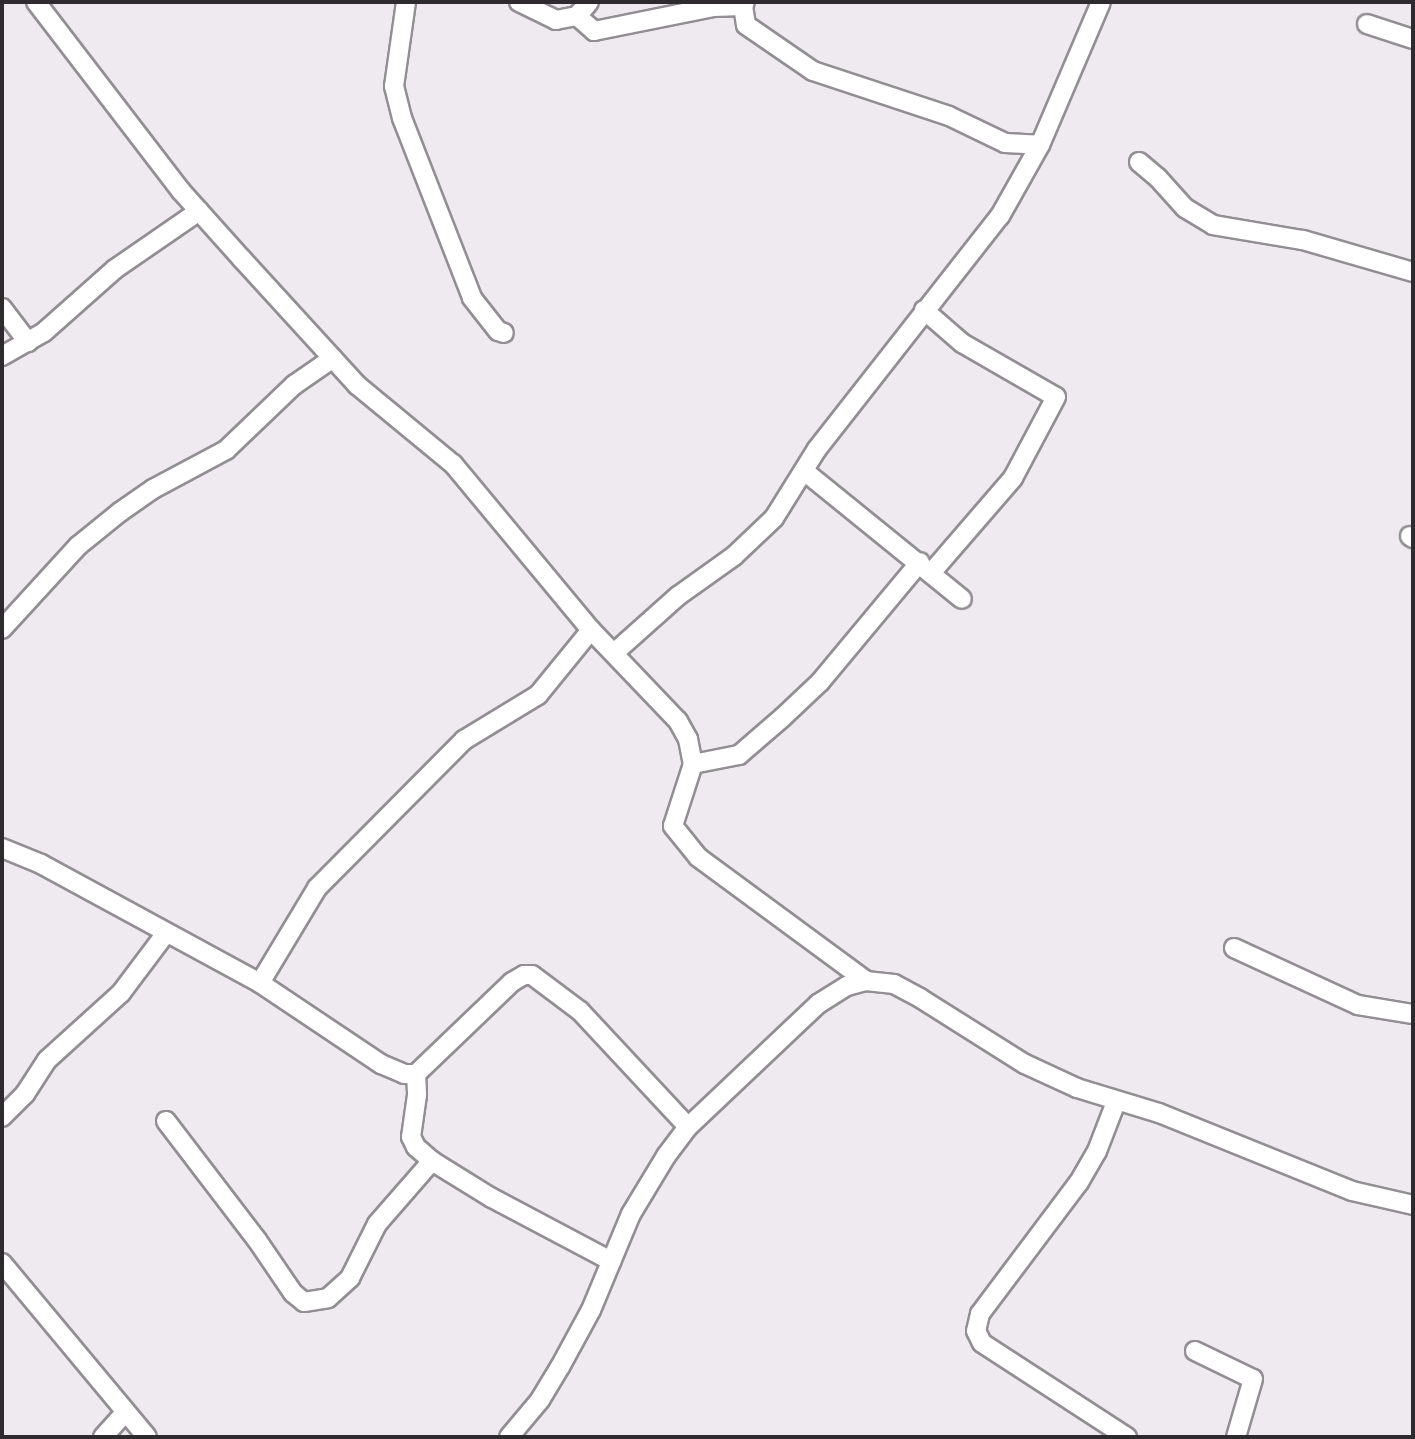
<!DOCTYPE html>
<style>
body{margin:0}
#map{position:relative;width:1415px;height:1439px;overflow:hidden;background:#efeaf0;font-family:Roboto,sans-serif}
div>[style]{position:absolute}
.roads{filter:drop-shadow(2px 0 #928e93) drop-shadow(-2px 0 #928e93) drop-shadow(0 2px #928e93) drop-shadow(0 -2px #928e93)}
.minor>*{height:18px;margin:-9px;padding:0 9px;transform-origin:9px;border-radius:9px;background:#fff}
span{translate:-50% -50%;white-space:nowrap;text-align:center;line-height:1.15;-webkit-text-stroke:6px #fcf7fd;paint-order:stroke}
.frame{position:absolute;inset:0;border:4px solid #2d2b2d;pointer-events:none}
</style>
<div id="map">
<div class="roads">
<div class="minor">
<i style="left:36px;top:2px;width:238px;rotate:52.5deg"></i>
<i style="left:181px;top:191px;width:91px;rotate:48.1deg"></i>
<i style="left:242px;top:259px;width:171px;rotate:47.6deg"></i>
<i style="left:357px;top:385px;width:124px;rotate:39.5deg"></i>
<i style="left:453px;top:464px;width:216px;rotate:50.3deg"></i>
<i style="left:591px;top:630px;width:126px;rotate:46.3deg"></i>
<i style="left:678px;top:721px;width:21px;rotate:61deg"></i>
<i style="left:688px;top:739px;width:25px;rotate:79deg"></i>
<i style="left:693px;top:764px;width:65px;rotate:107.9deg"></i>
<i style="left:673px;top:826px;width:40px;rotate:51deg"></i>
<i style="left:698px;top:857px;width:209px;rotate:36.4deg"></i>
<i style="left:406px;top:2px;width:85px;rotate:98.1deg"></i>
<i style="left:394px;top:86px;width:33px;rotate:76deg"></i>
<i style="left:402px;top:118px;width:193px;rotate:68.7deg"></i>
<i style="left:472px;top:298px;width:42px;rotate:51.8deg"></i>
<i style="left:498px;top:331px;width:6px;rotate:18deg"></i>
<i style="left:519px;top:2px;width:41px;rotate:25.9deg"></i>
<i style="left:556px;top:20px;width:21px;rotate:-11deg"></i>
<i style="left:577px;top:16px;width:18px;rotate:-49deg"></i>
<i style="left:743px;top:6px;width:19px;rotate:81deg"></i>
<i style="left:746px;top:25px;width:81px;rotate:34.5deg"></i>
<i style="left:813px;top:71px;width:143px;rotate:18.3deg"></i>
<i style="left:949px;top:116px;width:62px;rotate:25.7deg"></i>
<i style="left:1005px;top:143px;width:35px;rotate:3deg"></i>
<i style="left:577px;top:16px;width:23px;rotate:41deg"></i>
<i style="left:594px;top:31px;width:121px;rotate:-11.4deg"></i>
<i style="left:713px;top:7px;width:30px;rotate:-2deg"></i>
<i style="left:743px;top:6px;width:4px;rotate:-63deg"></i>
<i style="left:1367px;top:24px;width:48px;rotate:18.1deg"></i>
<i style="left:1139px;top:162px;width:25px;rotate:40deg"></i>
<i style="left:1158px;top:178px;width:40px;rotate:48deg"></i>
<i style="left:1185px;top:208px;width:33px;rotate:31deg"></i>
<i style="left:1213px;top:225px;width:91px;rotate:9.5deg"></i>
<i style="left:1303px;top:240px;width:115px;rotate:16.2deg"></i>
<i style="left:2px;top:308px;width:43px;rotate:52.6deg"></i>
<i style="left:924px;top:310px;width:50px;rotate:41deg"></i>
<i style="left:962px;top:343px;width:108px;rotate:29.9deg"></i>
<i style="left:1056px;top:397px;width:92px;rotate:118deg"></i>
<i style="left:1013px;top:478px;width:124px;rotate:130.8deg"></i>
<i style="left:2px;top:356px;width:48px;rotate:-29.7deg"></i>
<i style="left:44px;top:332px;width:95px;rotate:-41.6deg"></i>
<i style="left:115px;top:269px;width:102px;rotate:-34.6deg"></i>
<i style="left:804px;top:471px;width:203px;rotate:39deg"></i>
<i style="left:1410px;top:536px;width:4px;rotate:34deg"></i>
<i style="left:2px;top:629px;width:113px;rotate:-47.5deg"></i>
<i style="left:78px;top:546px;width:54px;rotate:-39deg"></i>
<i style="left:120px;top:512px;width:40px;rotate:-34.9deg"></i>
<i style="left:153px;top:489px;width:83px;rotate:-28.1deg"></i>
<i style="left:226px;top:450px;width:94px;rotate:-43.7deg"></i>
<i style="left:294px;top:385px;width:47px;rotate:-34.7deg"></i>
<i style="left:614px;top:653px;width:86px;rotate:-41.7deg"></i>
<i style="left:678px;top:596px;width:69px;rotate:-35.5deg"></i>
<i style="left:734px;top:556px;width:55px;rotate:-43.5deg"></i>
<i style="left:774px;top:518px;width:81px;rotate:-58.1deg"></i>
<i style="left:817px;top:449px;width:296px;rotate:-51.9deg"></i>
<i style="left:1000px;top:216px;width:81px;rotate:-60.6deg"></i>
<i style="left:1040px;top:145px;width:155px;rotate:-66.9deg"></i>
<i style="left:693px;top:764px;width:47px;rotate:-11.1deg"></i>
<i style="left:739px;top:755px;width:58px;rotate:-40.8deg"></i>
<i style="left:783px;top:717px;width:51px;rotate:-43.4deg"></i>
<i style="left:820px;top:682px;width:156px;rotate:-50.2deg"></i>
<i style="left:2px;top:848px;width:42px;rotate:22.3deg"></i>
<i style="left:41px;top:864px;width:249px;rotate:28.5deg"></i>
<i style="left:260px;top:983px;width:146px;rotate:33.8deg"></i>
<i style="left:381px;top:1064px;width:25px;rotate:23deg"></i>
<i style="left:404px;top:1074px;width:12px"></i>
<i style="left:416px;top:1074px;width:133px;rotate:-43.8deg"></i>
<i style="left:512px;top:982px;width:14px;rotate:-30deg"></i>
<i style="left:524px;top:975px;width:8px"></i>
<i style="left:532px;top:975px;width:60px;rotate:36.9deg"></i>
<i style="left:580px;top:1011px;width:158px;rotate:47deg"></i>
<i style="left:1234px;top:948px;width:136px;rotate:24.7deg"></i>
<i style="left:1358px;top:1005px;width:56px;rotate:9.3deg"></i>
<i style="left:260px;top:983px;width:111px;rotate:-59deg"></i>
<i style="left:317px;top:888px;width:209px;rotate:-45.2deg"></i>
<i style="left:464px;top:740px;width:87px;rotate:-31.3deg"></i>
<i style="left:538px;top:695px;width:84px;rotate:-50.8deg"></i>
<i style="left:416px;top:1074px;width:21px;rotate:87deg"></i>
<i style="left:417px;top:1095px;width:42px;rotate:98.1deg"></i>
<i style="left:411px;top:1137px;width:11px;rotate:63deg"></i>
<i style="left:416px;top:1147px;width:21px;rotate:41deg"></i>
<i style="left:432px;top:1161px;width:70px;rotate:31.7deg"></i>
<i style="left:492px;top:1198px;width:135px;rotate:27.9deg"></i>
<i style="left:1116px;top:1102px;width:53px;rotate:111.2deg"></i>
<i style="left:1097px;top:1151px;width:36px;rotate:120deg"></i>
<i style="left:1079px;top:1182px;width:165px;rotate:126.9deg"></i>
<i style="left:980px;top:1314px;width:17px;rotate:103deg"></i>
<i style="left:976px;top:1331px;width:13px;rotate:63deg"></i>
<i style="left:982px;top:1343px;width:173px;rotate:33deg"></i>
<i style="left:2px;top:1117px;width:33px;rotate:-45deg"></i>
<i style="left:25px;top:1094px;width:40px;rotate:-57.1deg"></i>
<i style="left:47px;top:1060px;width:100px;rotate:-42.2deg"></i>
<i style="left:121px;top:993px;width:75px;rotate:-53.1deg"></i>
<i style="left:166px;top:1121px;width:150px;rotate:52.6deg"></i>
<i style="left:257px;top:1240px;width:64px;rotate:55.8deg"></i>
<i style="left:293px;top:1293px;width:14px;rotate:39deg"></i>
<i style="left:304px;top:1302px;width:24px;rotate:-9deg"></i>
<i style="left:328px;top:1298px;width:30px;rotate:-42deg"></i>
<i style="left:350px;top:1278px;width:60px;rotate:-63.4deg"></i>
<i style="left:377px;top:1224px;width:84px;rotate:-48.9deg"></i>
<i style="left:2px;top:1263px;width:226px;rotate:50.2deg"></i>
<i style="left:1195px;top:1351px;width:64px;rotate:25.8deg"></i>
<i style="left:1253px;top:1379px;width:60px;rotate:106.3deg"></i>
<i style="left:103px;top:1437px;width:31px;rotate:-48deg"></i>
<i style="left:509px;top:1437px;width:48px;rotate:-50deg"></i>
<i style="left:540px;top:1400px;width:39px;rotate:-59deg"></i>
<i style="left:560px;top:1367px;width:65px;rotate:-61.5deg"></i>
<i style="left:591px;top:1310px;width:104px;rotate:-67.4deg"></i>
<i style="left:631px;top:1214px;width:68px;rotate:-58.9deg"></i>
<i style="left:666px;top:1156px;width:36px;rotate:-53deg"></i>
<i style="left:688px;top:1127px;width:179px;rotate:-43.4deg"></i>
<i style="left:818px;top:1004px;width:34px;rotate:-32deg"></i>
<i style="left:847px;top:986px;width:20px;rotate:-15deg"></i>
<i style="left:866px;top:981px;width:28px;rotate:6deg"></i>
<i style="left:894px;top:984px;width:30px;rotate:28deg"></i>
<i style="left:920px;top:998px;width:124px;rotate:32.2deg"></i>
<i style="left:1025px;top:1064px;width:57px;rotate:24.8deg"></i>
<i style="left:1077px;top:1088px;width:86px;rotate:17deg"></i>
<i style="left:1159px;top:1113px;width:208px;rotate:22deg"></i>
<i style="left:1352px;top:1191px;width:63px;rotate:12.9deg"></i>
</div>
</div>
<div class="frame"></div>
</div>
